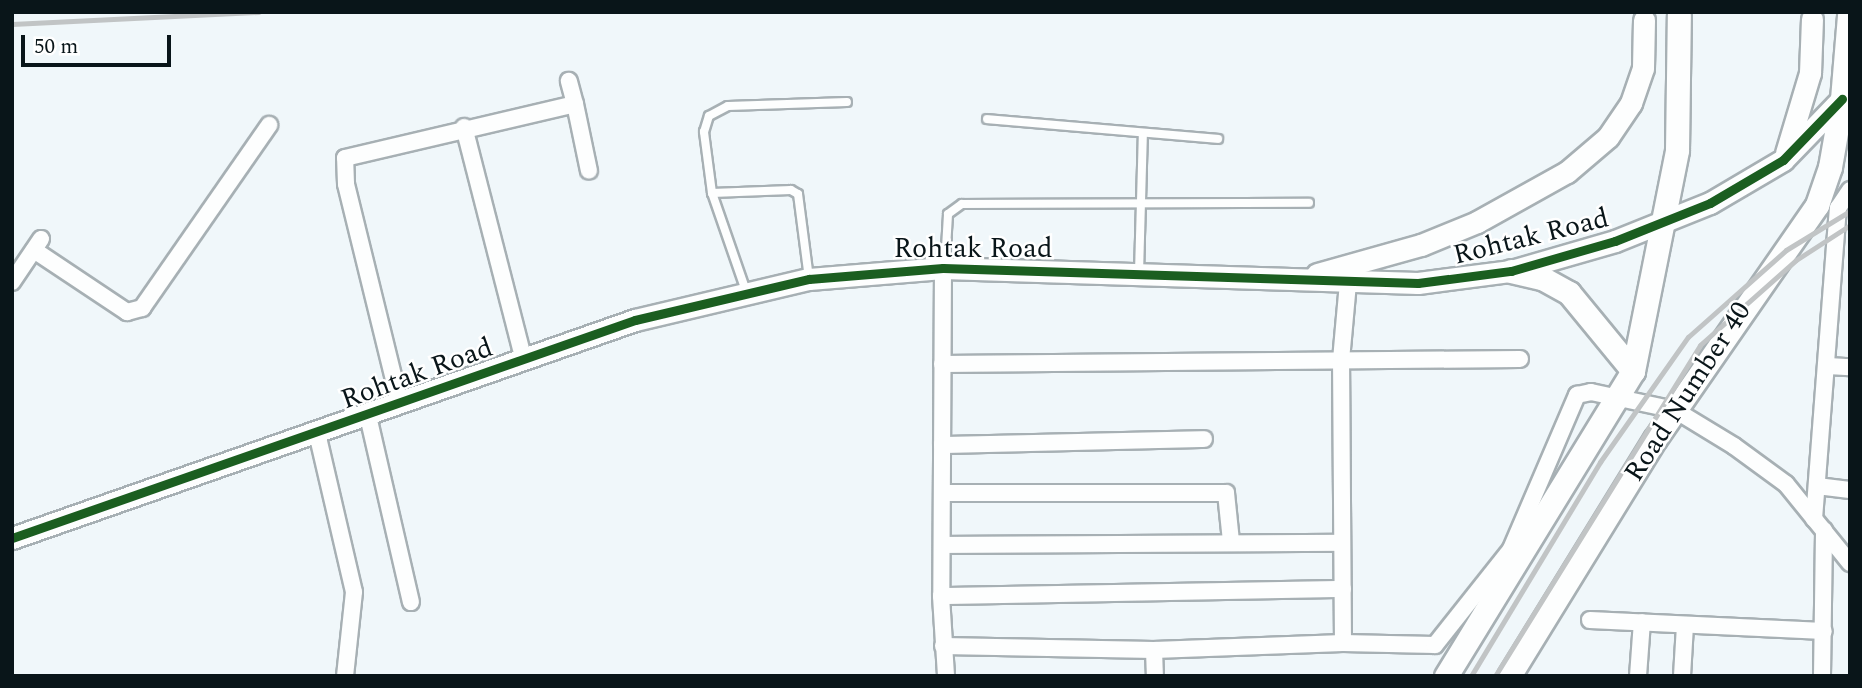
<!DOCTYPE html>
<style>
body{margin:0}
#map{position:relative;width:1862px;height:688px;overflow:hidden;background:#f0f7fa;font-family:Spectral,serif}
div>[style]{position:absolute}
.roads{filter:drop-shadow(2px 0 #a7b0b4) drop-shadow(-2px 0 #a7b0b4) drop-shadow(0 2px #a7b0b4) drop-shadow(0 -2px #a7b0b4)}
.service>*{height:8px;margin:-4px;padding:0 4px;transform-origin:4px;border-radius:4px;background:#fdfefe}
.minor>*{height:16px;margin:-8px;padding:0 8px;transform-origin:8px;border-radius:8px;background:#fdfefe}
.tertiary>*{height:21px;margin:-10.5px;padding:0 10.5px;transform-origin:10.5px;border-radius:10.5px;background:#fdfefe}
.secondary>*{height:23px;margin:-11.5px;padding:0 11.5px;transform-origin:11.5px;border-radius:11.5px;background:#fdfefe}
.rail>*{height:5px;margin:-2.5px;padding:0 2.5px;transform-origin:2.5px;border-radius:2.5px;background:#c1c4c5}
.cycleway>*{height:9px;margin:-4.5px;padding:0 4.5px;transform-origin:4.5px;border-radius:4.5px;background:#1b5e20}
span{translate:-50% -50%;white-space:nowrap;text-align:center;line-height:1.15;-webkit-text-stroke:5px #fff;paint-order:stroke}
.street-label{font-size:28px;color:#091519}
.frame{position:absolute;inset:0;border:14px solid #091519;pointer-events:none}
.scale{position:absolute;left:21px;top:35px;width:150px;height:32px;box-sizing:border-box;border:4px solid #091519;border-top:0;padding-left:9px;font-size:21px;line-height:24px;white-space:nowrap;color:#091519;-webkit-text-stroke:5px #fff;paint-order:stroke}
</style>
<div id="map">
<div class="roads">
<div class="service">
<i style="left:987px;top:119px;width:232px;rotate:4.9deg"></i>
<i style="left:712px;top:193px;width:79px;rotate:-2.2deg"></i>
<i style="left:791px;top:190px;width:8px;rotate:30deg"></i>
<i style="left:798px;top:194px;width:86px;rotate:82.6deg"></i>
<i style="left:945px;top:265px;width:51px;rotate:-86.6deg"></i>
<i style="left:948px;top:214px;width:17px;rotate:-36deg"></i>
<i style="left:962px;top:204px;width:347px;rotate:-0.2deg"></i>
<i style="left:1139px;top:273px;width:140px;rotate:-88.4deg"></i>
<i style="left:746px;top:291px;width:104px;rotate:-109.1deg"></i>
<i style="left:712px;top:193px;width:62px;rotate:-97.5deg"></i>
<i style="left:704px;top:132px;width:17px;rotate:-73deg"></i>
<i style="left:709px;top:116px;width:21px;rotate:-28deg"></i>
<i style="left:728px;top:106px;width:119px;rotate:-1.9deg"></i>
</div>
<div class="minor">
<i style="left:575px;top:104px;width:68px;rotate:78.2deg"></i>
<i style="left:464px;top:127px;width:241px;rotate:75.6deg"></i>
<i style="left:34px;top:250px;width:112px;rotate:33.7deg"></i>
<i style="left:127px;top:312px;width:16px;rotate:-15deg"></i>
<i style="left:142px;top:308px;width:223px;rotate:-55.2deg"></i>
<i style="left:943px;top:268px;width:328px;rotate:90.3deg"></i>
<i style="left:941px;top:596px;width:80px;rotate:86.4deg"></i>
<i style="left:12px;top:282px;width:52px;rotate:-56deg"></i>
<i style="left:942px;top:364px;width:578px;rotate:-0.5deg"></i>
<i style="left:1828px;top:366px;width:22px;rotate:3deg"></i>
<i style="left:400px;top:404px;width:227px;rotate:-103.8deg"></i>
<i style="left:346px;top:184px;width:26px;rotate:-92deg"></i>
<i style="left:345px;top:158px;width:236px;rotate:-13.2deg"></i>
<i style="left:575px;top:104px;width:24px;rotate:-105deg"></i>
<i style="left:368px;top:416px;width:191px;rotate:77deg"></i>
<i style="left:317px;top:433px;width:163px;rotate:76.9deg"></i>
<i style="left:354px;top:592px;width:84px;rotate:96.1deg"></i>
<i style="left:942px;top:445px;width:262px;rotate:-1.3deg"></i>
<i style="left:1817px;top:486px;width:33px;rotate:7deg"></i>
<i style="left:944px;top:493px;width:282px"></i>
<i style="left:1226px;top:493px;width:48px;rotate:84.1deg"></i>
<i style="left:1814px;top:519px;width:312px;rotate:-85.6deg"></i>
<i style="left:1838px;top:208px;width:22px;rotate:-56deg"></i>
<i style="left:943px;top:545px;width:398px;rotate:-0.3deg"></i>
<i style="left:941px;top:596px;width:402px;rotate:-1deg"></i>
<i style="left:1590px;top:620px;width:234px;rotate:2.7deg"></i>
<i style="left:1343px;top:643px;width:283px;rotate:-90.4deg"></i>
<i style="left:1341px;top:360px;width:77px;rotate:-84.8deg"></i>
<i style="left:943px;top:646px;width:211px;rotate:1.1deg"></i>
<i style="left:1154px;top:650px;width:189px;rotate:-2.1deg"></i>
<i style="left:1343px;top:643px;width:92px;rotate:1.2deg"></i>
<i style="left:1435px;top:645px;width:122px;rotate:-51.6deg"></i>
<i style="left:1511px;top:549px;width:168px;rotate:-66.8deg"></i>
<i style="left:1577px;top:395px;width:14px;rotate:-12deg"></i>
<i style="left:1591px;top:392px;width:86px;rotate:12.1deg"></i>
<i style="left:1675px;top:410px;width:69px;rotate:31.4deg"></i>
<i style="left:1734px;top:446px;width:64px;rotate:36.2deg"></i>
<i style="left:1786px;top:484px;width:102px;rotate:51deg"></i>
<i style="left:1154px;top:650px;width:26px;rotate:88deg"></i>
<i style="left:1638px;top:676px;width:54px;rotate:-85.8deg"></i>
<i style="left:1682px;top:676px;width:51px;rotate:-86.6deg"></i>
<i style="left:1822px;top:676px;width:146px;rotate:-89.2deg"></i>
</div>
<div class="tertiary">
<i style="left:1786px;top:153px;width:84px;rotate:-73.3deg"></i>
<i style="left:1810px;top:73px;width:54px;rotate:-87.9deg"></i>
<i style="left:1317px;top:274px;width:108px;rotate:-15.6deg"></i>
<i style="left:1421px;top:245px;width:61px;rotate:-22.3deg"></i>
<i style="left:1477px;top:222px;width:103px;rotate:-29.1deg"></i>
<i style="left:1567px;top:172px;width:54px;rotate:-40.5deg"></i>
<i style="left:1608px;top:137px;width:41px;rotate:-55.9deg"></i>
<i style="left:1631px;top:103px;width:37px;rotate:-71deg"></i>
<i style="left:1643px;top:68px;width:48px;rotate:-88.8deg"></i>
<i style="left:12px;top:538px;width:660px;rotate:-19.29deg"></i>
<i style="left:635px;top:320px;width:179px;rotate:-13.3deg"></i>
<i style="left:809px;top:279px;width:134px;rotate:-4.7deg"></i>
<i style="left:943px;top:268px;width:475px;rotate:1.8deg"></i>
<i style="left:1418px;top:283px;width:94px;rotate:-7.4deg"></i>
<i style="left:1511px;top:271px;width:108px;rotate:-16.1deg"></i>
<i style="left:1615px;top:241px;width:102px;rotate:-21.8deg"></i>
<i style="left:1710px;top:203px;width:85px;rotate:-30.5deg"></i>
<i style="left:1783px;top:160px;width:85px;rotate:-46deg"></i>
</div>
<div class="secondary">
<i style="left:1511px;top:271px;width:32px;rotate:13deg"></i>
<i style="left:1542px;top:278px;width:31px;rotate:29deg"></i>
<i style="left:1569px;top:293px;width:101px;rotate:50.6deg"></i>
<i style="left:1446px;top:676px;width:358px;rotate:-58.5deg"></i>
<i style="left:1633px;top:371px;width:225px;rotate:-78.7deg"></i>
<i style="left:1677px;top:150px;width:135px;rotate:-89.2deg"></i>
<i style="left:1509px;top:676px;width:278px;rotate:-58.4deg"></i>
<i style="left:1655px;top:439px;width:285px;rotate:-55.3deg"></i>
<i style="left:1817px;top:205px;width:40px;rotate:-71.1deg"></i>
<i style="left:1830px;top:167px;width:69px;rotate:-80deg"></i>
<i style="left:1842px;top:99px;width:83px;rotate:-85.2deg"></i>
</div>
</div>
<div class="rail">
<i style="left:12px;top:24px;width:247px;rotate:-2.8deg"></i>
<i style="left:1471px;top:676px;width:250px;rotate:-58.9deg"></i>
<i style="left:1600px;top:462px;width:153px;rotate:-54.9deg"></i>
<i style="left:1688px;top:337px;width:131px;rotate:-41.6deg"></i>
<i style="left:1786px;top:250px;width:75px;rotate:-31.4deg"></i>
<i style="left:1495px;top:676px;width:389px;rotate:-58.2deg"></i>
<i style="left:1700px;top:345px;width:128px;rotate:-41.5deg"></i>
<i style="left:1796px;top:260px;width:64px;rotate:-32.9deg"></i>
</div>
<div class="cycleway">
<i style="left:12px;top:538px;width:660px;rotate:-19.29deg"></i>
<i style="left:635px;top:320px;width:179px;rotate:-13.3deg"></i>
<i style="left:809px;top:279px;width:134px;rotate:-4.7deg"></i>
<i style="left:943px;top:268px;width:475px;rotate:1.8deg"></i>
<i style="left:1418px;top:283px;width:94px;rotate:-7.4deg"></i>
<i style="left:1511px;top:271px;width:108px;rotate:-16.1deg"></i>
<i style="left:1615px;top:241px;width:102px;rotate:-21.8deg"></i>
<i style="left:1710px;top:203px;width:85px;rotate:-30.5deg"></i>
<i style="left:1783px;top:160px;width:85px;rotate:-46deg"></i>
</div>
<div class="street-label">
<span style="left:1531px;top:237px;rotate:-14deg">Rohtak Road</span>
<span style="left:973px;top:249px">Rohtak Road</span>
<span style="left:417px;top:374px;rotate:-20deg">Rohtak Road</span>
<span style="left:1688px;top:392px;rotate:-57deg">Road Number 40</span>
</div>
<div class="frame"></div>
<div class="scale">50 m</div>
</div>
